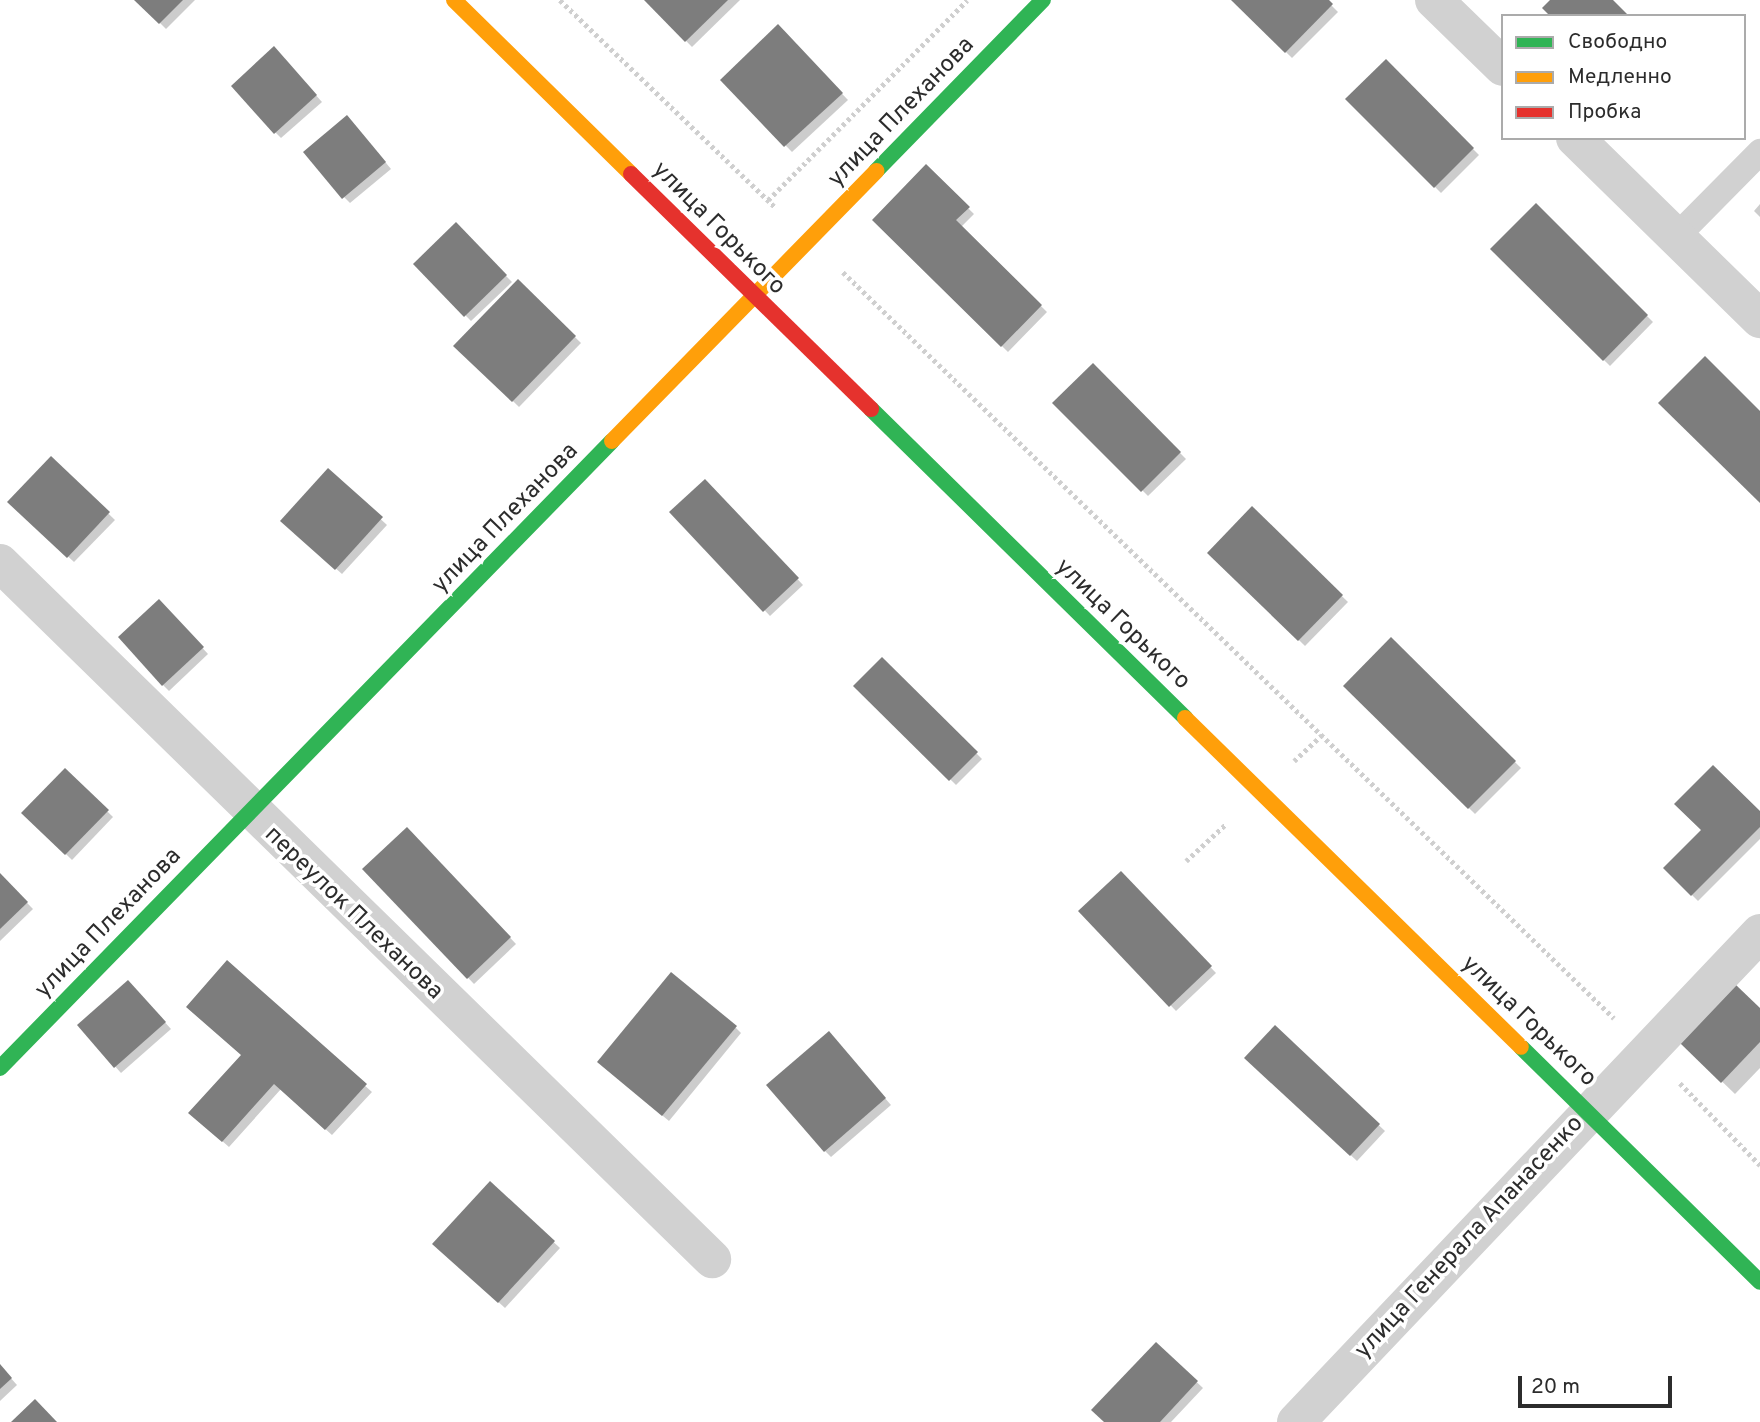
<!DOCTYPE html>
<meta charset="utf-8">
<style>
body{margin:0}
#map{position:relative;width:1760px;height:1422px;overflow:hidden;background:#fff;font-family:Overpass,sans-serif}
div>[style]{position:absolute}
.shadow>*{inset:0;background:#0003}
.building>*{inset:0;background:#7d7d7d}
.path>*{height:4.5px;margin-top:-2.25px;transform-origin:0;background:repeating-linear-gradient(90deg,#cfcfcf 0 3.5px,transparent 0 7px)}
.lane>*{height:26px;margin:-13px;padding:0 13px;transform-origin:13px;border-radius:13px;background:#d1d1d1}
.street>*{height:38px;margin:-19px;padding:0 19px;transform-origin:19px;border-radius:19px;background:#d1d1d1}
.fast>*{height:16px;margin:-8px;padding:0 8px;transform-origin:8px;border-radius:8px;background:#30b455}
.slow>*{height:16px;margin:-8px;padding:0 8px;transform-origin:8px;border-radius:8px;background:#ff9f0a}
.jam>*{height:16px;margin:-8px;padding:0 8px;transform-origin:8px;border-radius:8px;background:#e5322d}
span{translate:-50% -50%;white-space:nowrap;text-align:center;line-height:1.15;-webkit-text-stroke:7px #fff;paint-order:stroke}
.street-label{font-size:24px;color:#2c2c2c}
.legend{position:absolute;left:1501px;top:14px;width:245px;height:126px;box-sizing:border-box;background:#fff;border:2px solid #ababab;margin:0;padding:9px 12px;list-style:none;font-size:21px;color:#2c2c2c}
.legend li{display:flex;align-items:center;gap:14px;height:35px}
.legend b{width:35px;border:2px solid #ababab}
.scale{position:absolute;left:1518px;top:1376px;width:154px;height:32px;box-sizing:border-box;border:4px solid #2c2c2c;border-top:0;padding-left:9px;font-size:21px;line-height:24px;white-space:nowrap;color:#2c2c2c;-webkit-text-stroke:5px #fff;paint-order:stroke}
</style>
<div id="map">
<div class="shadow">
<i style="clip-path:polygon(137px 0,195px 0,166px 29px)"></i>
<i style="clip-path:polygon(646px 0,740px 0,692px 47px)"></i>
<i style="clip-path:polygon(1233px 0,1326px 0,1338px 12px,1292px 58px)"></i>
<i style="clip-path:polygon(778px 27px,848px 100px,792px 152px,722px 80px)"></i>
<i style="clip-path:polygon(280px 55px,322px 102px,281px 138px,275px 132px)"></i>
<i style="clip-path:polygon(1386px 62px,1479px 155px,1441px 193px,1348px 99px)"></i>
<i style="clip-path:polygon(353px 123px,391px 169px,350px 203px,344px 197px)"></i>
<i style="clip-path:polygon(926px 167px,974px 214px,961px 227px,1047px 312px,1008px 352px,874px 220px)"></i>
<i style="clip-path:polygon(1760px 204px,1760px 217px,1754px 211px)"></i>
<i style="clip-path:polygon(1536px 205px,1653px 322px,1610px 366px,1492px 249px)"></i>
<i style="clip-path:polygon(456px 225px,512px 282px,471px 321px,415px 264px)"></i>
<i style="clip-path:polygon(518px 281px,581px 343px,519px 407px,456px 346px)"></i>
<i style="clip-path:polygon(1093px 365px,1186px 459px,1148px 496px,1055px 403px)"></i>
<i style="clip-path:polygon(51px 458px,115px 520px,74px 562px,9px 502px)"></i>
<i style="clip-path:polygon(328px 470px,387px 525px,342px 574px,289px 527px)"></i>
<i style="clip-path:polygon(705px 481px,803px 585px,770px 616px,672px 512px)"></i>
<i style="clip-path:polygon(1252px 509px,1348px 602px,1305px 646px,1209px 552px)"></i>
<i style="clip-path:polygon(165px 607px,208px 654px,169px 691px,163px 685px)"></i>
<i style="clip-path:polygon(1391px 640px,1521px 768px,1475px 814px,1345px 686px)"></i>
<i style="clip-path:polygon(882px 659px,982px 759px,956px 785px,856px 686px)"></i>
<i style="clip-path:polygon(65px 770px,113px 817px,72px 860px,24px 813px)"></i>
<i style="clip-path:polygon(1760px 814px,1760px 839px,1698px 901px,1665px 868px)"></i>
<i style="clip-path:polygon(407px 829px,516px 944px,474px 984px,364px 869px)"></i>
<i style="clip-path:polygon(1121px 873px,1216px 973px,1176px 1011px,1081px 911px)"></i>
<i style="clip-path:polygon(0 875px,33px 909px,0 941px)"></i>
<i style="clip-path:polygon(228px 963px,372px 1092px,332px 1135px,281px 1089px,229px 1147px,197px 1119px,243px 1056px)"></i>
<i style="clip-path:polygon(134px 988px,171px 1029px,121px 1073px,79px 1026px)"></i>
<i style="clip-path:polygon(1760px 1010px,1760px 1068px,1735px 1094px,1682px 1043px)"></i>
<i style="clip-path:polygon(735px 1027px,741px 1033px,669px 1121px,605px 1068px)"></i>
<i style="clip-path:polygon(1275px 1028px,1385px 1131px,1357px 1161px,1246px 1058px)"></i>
<i style="clip-path:polygon(834px 1040px,891px 1105px,831px 1157px,825px 1151px)"></i>
<i style="clip-path:polygon(490px 1183px,560px 1248px,505px 1308px,441px 1250px)"></i>
<i style="clip-path:polygon(1156px 1344px,1203px 1388px,1171px 1422px,1106px 1422px)"></i>
<i style="clip-path:polygon(0 1366px,17px 1385px,0 1401px)"></i>
</div>
<div class="building">
<i style="clip-path:polygon(134px 0,183px 0,159px 24px)"></i>
<i style="clip-path:polygon(644px 0,728px 0,685px 42px)"></i>
<i style="clip-path:polygon(1231px 0,1329px 0,1333px 4px,1285px 53px)"></i>
<i style="clip-path:polygon(1550px 0,1613px 0,1629px 16px,1550px 16px,1542px 8px)"></i>
<i style="clip-path:polygon(778px 24px,843px 93px,784px 147px,720px 80px)"></i>
<i style="clip-path:polygon(274px 46px,317px 95px,274px 134px,231px 86px)"></i>
<i style="clip-path:polygon(1386px 59px,1474px 148px,1434px 188px,1345px 99px)"></i>
<i style="clip-path:polygon(347px 115px,386px 162px,342px 199px,303px 152px)"></i>
<i style="clip-path:polygon(926px 164px,970px 207px,956px 220px,1042px 305px,1001px 347px,872px 220px)"></i>
<i style="clip-path:polygon(1536px 203px,1648px 315px,1603px 361px,1490px 249px)"></i>
<i style="clip-path:polygon(456px 222px,507px 275px,464px 317px,413px 264px)"></i>
<i style="clip-path:polygon(518px 279px,576px 336px,512px 402px,453px 346px)"></i>
<i style="clip-path:polygon(1705px 356px,1760px 411px,1760px 503px,1658px 403px)"></i>
<i style="clip-path:polygon(1093px 363px,1181px 452px,1141px 492px,1052px 403px)"></i>
<i style="clip-path:polygon(51px 456px,110px 512px,67px 558px,7px 502px)"></i>
<i style="clip-path:polygon(328px 468px,383px 517px,335px 570px,280px 521px)"></i>
<i style="clip-path:polygon(705px 479px,799px 578px,763px 612px,669px 512px)"></i>
<i style="clip-path:polygon(1252px 506px,1343px 595px,1298px 641px,1207px 553px)"></i>
<i style="clip-path:polygon(159px 599px,204px 647px,162px 686px,118px 637px)"></i>
<i style="clip-path:polygon(1391px 637px,1516px 761px,1468px 809px,1343px 686px)"></i>
<i style="clip-path:polygon(882px 657px,978px 752px,949px 781px,853px 686px)"></i>
<i style="clip-path:polygon(1713px 765px,1760px 811px,1760px 827px,1691px 896px,1663px 868px,1701px 830px,1674px 804px)"></i>
<i style="clip-path:polygon(65px 768px,109px 810px,65px 855px,21px 813px)"></i>
<i style="clip-path:polygon(407px 827px,511px 937px,467px 979px,362px 869px)"></i>
<i style="clip-path:polygon(1121px 871px,1212px 966px,1169px 1007px,1078px 911px)"></i>
<i style="clip-path:polygon(0 873px,28px 902px,0 929px)"></i>
<i style="clip-path:polygon(227px 960px,367px 1084px,325px 1130px,274px 1084px,222px 1142px,188px 1113px,241px 1055px,186px 1007px)"></i>
<i style="clip-path:polygon(671px 972px,737px 1026px,662px 1116px,597px 1062px)"></i>
<i style="clip-path:polygon(128px 980px,166px 1022px,114px 1068px,77px 1025px)"></i>
<i style="clip-path:polygon(1736px 985px,1760px 1008px,1760px 1042px,1721px 1083px,1680px 1043px)"></i>
<i style="clip-path:polygon(1275px 1025px,1380px 1124px,1350px 1156px,1244px 1058px)"></i>
<i style="clip-path:polygon(829px 1031px,886px 1098px,824px 1152px,766px 1085px)"></i>
<i style="clip-path:polygon(490px 1181px,555px 1241px,498px 1303px,432px 1244px)"></i>
<i style="clip-path:polygon(1156px 1342px,1198px 1381px,1160px 1422px,1104px 1422px,1091px 1410px)"></i>
<i style="clip-path:polygon(0 1364px,12px 1378px,0 1389px)"></i>
<i style="clip-path:polygon(35px 1399px,57px 1422px,11px 1422px)"></i>
</div>
<div class="path">
<i style="left:560px;top:0;width:300px;rotate:43.9deg"></i>
<i style="left:768px;top:200px;width:282px;rotate:-45.1deg"></i>
<i style="left:843px;top:272px;width:1073px;rotate:44.06deg"></i>
<i style="left:1294px;top:761px;width:38px;rotate:-43deg"></i>
<i style="left:1186px;top:861px;width:54px;rotate:-42.8deg"></i>
<i style="left:1680px;top:1083px;width:115px;rotate:45.7deg"></i>
</div>
<div class="lane">
<i style="left:1676px;top:237px;width:120px;rotate:-45.3deg"></i>
</div>
<div class="street">
<i style="left:1434px;top:0;width:96px;rotate:44.2deg"></i>
<i style="left:1575px;top:138px;width:259px;rotate:44.4deg"></i>
<i style="left:0;top:563px;width:996px;rotate:44.35deg"></i>
<i style="left:1296px;top:1422px;width:674px;rotate:-46.5deg"></i>
</div>
<div class="fast">
<i style="left:876px;top:171px;width:239px;rotate:-45.7deg"></i>
<i style="left:871px;top:409px;width:441px;rotate:44.5deg"></i>
<i style="left:1521px;top:1047px;width:335px;rotate:44.5deg"></i>
<i style="left:0;top:1068px;width:876px;rotate:-45.69deg"></i>
</div>
<div class="slow">
<i style="left:454px;top:0;width:248px;rotate:44.5deg"></i>
<i style="left:612px;top:441px;width:378px;rotate:-45.6deg"></i>
<i style="left:1185px;top:718px;width:470px;rotate:44.4deg"></i>
</div>
<div class="jam">
<i style="left:631px;top:174px;width:336px;rotate:44.4deg"></i>
</div>
<div class="street-label">
<span style="left:902px;top:113px;rotate:-46deg">улица Плеханова</span>
<span style="left:718px;top:229px;rotate:45deg">улица Горького</span>
<span style="left:506px;top:519px;rotate:-46deg">улица Плеханова</span>
<span style="left:1122px;top:625px;rotate:44deg">улица Горького</span>
<span style="left:353px;top:914px;rotate:44deg">переулок Плеханова</span>
<span style="left:109px;top:924px;rotate:-46deg">улица Плеханова</span>
<span style="left:1528px;top:1022px;rotate:44deg">улица Горького</span>
<span style="left:1470px;top:1238px;rotate:-47deg">улица Генерала Апанасенко</span>
</div>
<ul class="legend">
<li><b style="height:9px;background:#30b455"></b>Свободно</li>
<li><b style="height:9px;background:#ff9f0a"></b>Медленно</li>
<li><b style="height:9px;background:#e5322d"></b>Пробка</li>
</ul>
<div class="scale">20 m</div>
</div>
